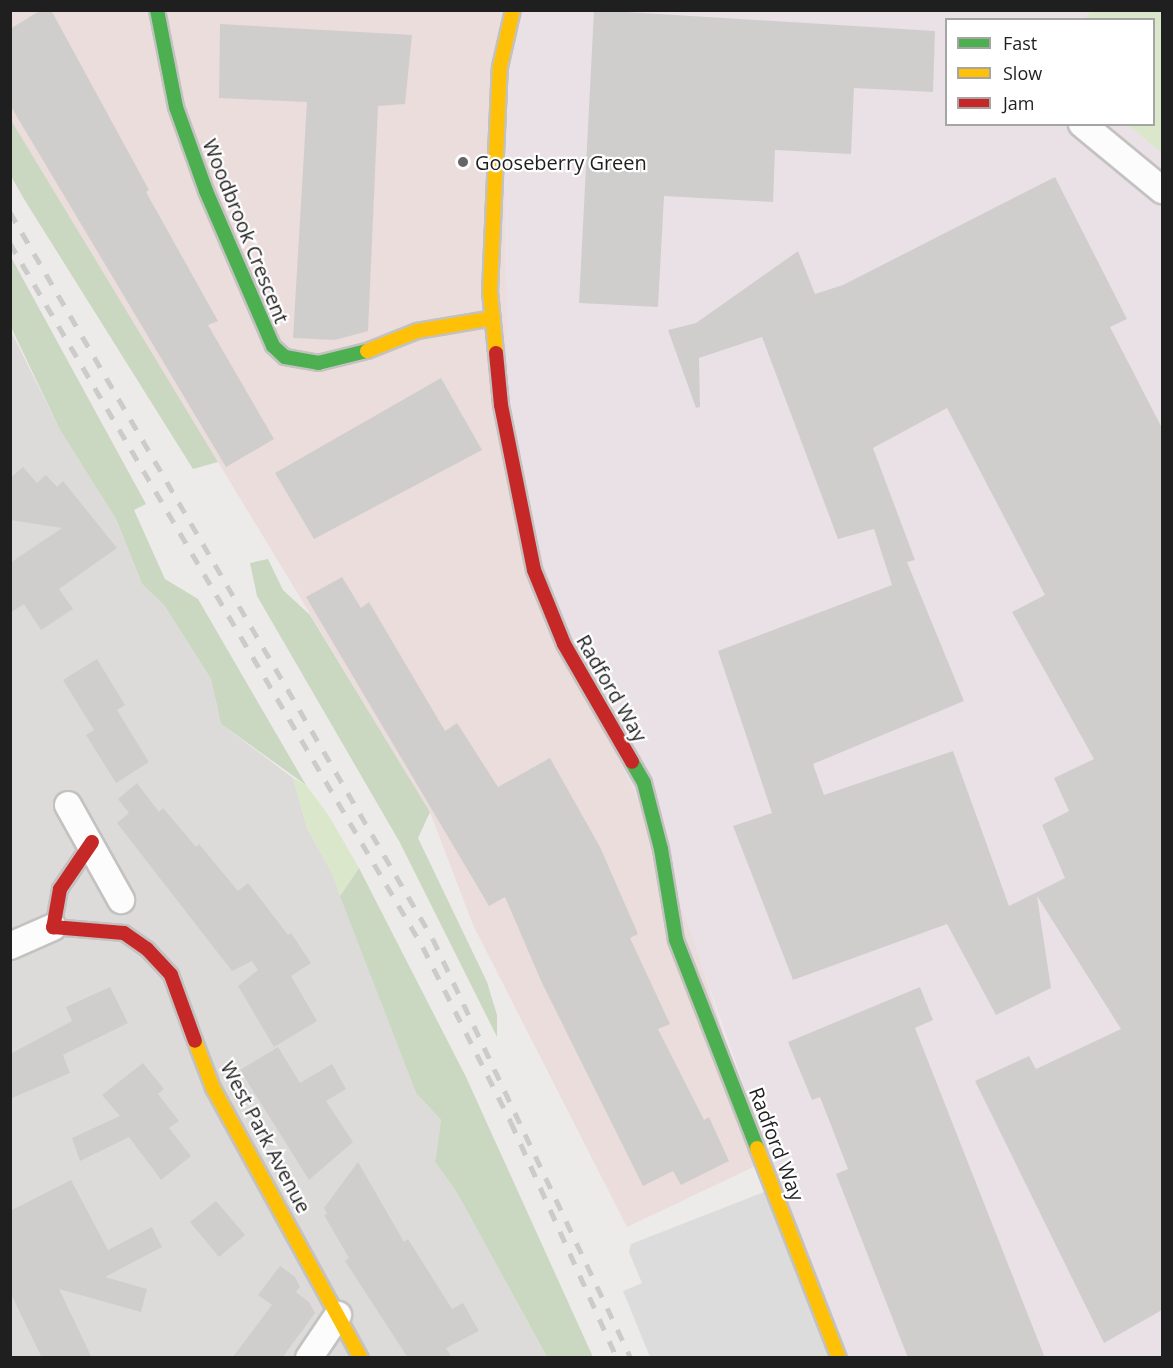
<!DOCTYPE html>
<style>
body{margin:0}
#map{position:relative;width:1173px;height:1368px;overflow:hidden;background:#edebe9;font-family:"Open Sans",sans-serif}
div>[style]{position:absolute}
.residential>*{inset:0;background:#dcdbda}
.commercial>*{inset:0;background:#eadddc}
.industrial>*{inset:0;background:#eae1e7}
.grass>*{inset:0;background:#dbe7cb}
.forest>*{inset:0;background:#cbd8c1}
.parking>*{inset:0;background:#dddcdc}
.building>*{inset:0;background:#d0cecc}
.roads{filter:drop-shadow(2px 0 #c3c2c1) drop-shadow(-2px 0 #c3c2c1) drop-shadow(0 2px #c3c2c1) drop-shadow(0 -2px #c3c2c1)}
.street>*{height:26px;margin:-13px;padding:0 13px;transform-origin:13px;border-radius:13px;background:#fcfcfc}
.fast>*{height:14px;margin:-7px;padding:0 7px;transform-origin:7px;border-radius:7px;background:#4caf50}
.slow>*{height:14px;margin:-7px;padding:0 7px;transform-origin:7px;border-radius:7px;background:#ffc107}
.jam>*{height:14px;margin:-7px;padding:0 7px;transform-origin:7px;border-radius:7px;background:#c62828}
.rail>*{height:4.5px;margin-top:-2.25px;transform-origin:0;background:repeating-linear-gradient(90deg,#cbcbca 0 12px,transparent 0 24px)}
.dots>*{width:16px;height:16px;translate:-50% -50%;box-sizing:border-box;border:3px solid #fff;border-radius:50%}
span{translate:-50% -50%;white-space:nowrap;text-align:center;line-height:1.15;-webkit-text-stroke:4.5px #fff;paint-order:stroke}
.poi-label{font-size:20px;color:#1f1f1f}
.left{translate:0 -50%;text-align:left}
.street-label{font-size:20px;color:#1f1f1f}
.frame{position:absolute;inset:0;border:12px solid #1f1f1f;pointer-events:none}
.legend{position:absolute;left:945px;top:18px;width:210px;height:108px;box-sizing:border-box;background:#fff;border:2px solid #a5a5a5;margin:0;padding:8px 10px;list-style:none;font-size:18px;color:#1f1f1f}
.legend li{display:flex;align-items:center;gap:12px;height:30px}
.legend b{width:30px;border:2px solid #a5a5a5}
</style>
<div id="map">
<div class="residential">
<i style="clip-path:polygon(10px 329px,60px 430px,116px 519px,142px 584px,164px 605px,211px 679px,221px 724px,293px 778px,307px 828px,332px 873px,416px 1093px,441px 1120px,435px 1162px,456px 1191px,547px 1357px,11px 1357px)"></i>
</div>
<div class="commercial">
<i style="clip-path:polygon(11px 11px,502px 11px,644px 783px,764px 1162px,627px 1227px,473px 925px,430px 812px,11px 120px)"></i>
</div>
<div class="industrial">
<i style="clip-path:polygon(evenodd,502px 11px,1162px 11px,1162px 1357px,839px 1357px,661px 849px,571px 657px,508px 439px,502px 11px,946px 20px,1154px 20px,1154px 124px,946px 124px,946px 20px)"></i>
</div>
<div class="grass">
<i style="clip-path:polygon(1092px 11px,1162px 11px,1162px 153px,1128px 125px,1154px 124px,1154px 20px,1084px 19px)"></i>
<i style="clip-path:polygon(293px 778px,306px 785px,329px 816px,359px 868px,340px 896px,332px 873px,307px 828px)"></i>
</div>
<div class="forest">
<i style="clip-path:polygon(10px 120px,11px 120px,218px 462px,193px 469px,24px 199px,11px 176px)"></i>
<i style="clip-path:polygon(11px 257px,146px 504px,134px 510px,165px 579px,198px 599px,306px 785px,221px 724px,211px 679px,164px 605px,142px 584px,116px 519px,60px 430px,11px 327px)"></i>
<i style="clip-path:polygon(268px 559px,283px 590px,310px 615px,430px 812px,418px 838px,487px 982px,497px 1015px,497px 1037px,399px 841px,257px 596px,250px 563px)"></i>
<i style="clip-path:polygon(359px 868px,466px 1077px,593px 1357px,547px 1357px,456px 1191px,435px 1162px,441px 1120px,416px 1093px,340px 896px)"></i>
</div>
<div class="parking">
<i style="clip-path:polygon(774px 1188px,839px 1357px,650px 1357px,623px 1291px,642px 1283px,629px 1252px,631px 1244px)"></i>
</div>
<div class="building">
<i style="clip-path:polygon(41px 10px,51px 10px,149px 190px,146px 192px,218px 321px,208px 325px,274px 439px,226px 467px,10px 105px,10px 29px)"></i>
<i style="clip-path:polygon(594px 10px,935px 31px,933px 92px,854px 88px,851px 154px,775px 150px,773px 202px,664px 196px,658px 307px,579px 303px)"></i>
<i style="clip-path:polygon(220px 24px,412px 35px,405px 104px,378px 106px,368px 331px,335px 340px,293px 338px,307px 102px,219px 98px)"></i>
<i style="clip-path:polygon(evenodd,1055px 177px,1127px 319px,1110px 327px,1162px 428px,1162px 1310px,1104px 1343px,975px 1081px,1029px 1056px,1036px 1069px,1121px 1029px,1037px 896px,1051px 988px,996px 1015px,947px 924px,793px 980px,733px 826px,772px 813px,718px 651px,892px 585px,874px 529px,838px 539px,762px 337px,699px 358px,700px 407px,696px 408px,668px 330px,696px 323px,798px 251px,815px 294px,843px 285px,1055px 177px,947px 408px,1045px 595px,1012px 612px,1094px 759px,1054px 778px,1069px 811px,1042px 825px,1065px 878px,1009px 906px,953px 751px,824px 795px,813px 764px,964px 701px,907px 562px,915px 560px,873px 448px,947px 408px)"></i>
<i style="clip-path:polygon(441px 378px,482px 450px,314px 539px,275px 473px)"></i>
<i style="clip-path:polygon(23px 467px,37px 483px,46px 475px,57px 487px,63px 481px,117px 548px,59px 589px,73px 609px,41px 630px,24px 604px,10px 613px,10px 563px,62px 528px,10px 520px,10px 478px)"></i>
<i style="clip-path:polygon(342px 577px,361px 608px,369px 602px,445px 731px,457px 723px,498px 787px,550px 758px,600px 847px,638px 934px,630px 938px,670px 1024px,658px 1029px,704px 1120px,709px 1117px,729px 1161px,681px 1185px,673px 1171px,643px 1186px,542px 983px,505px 897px,489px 906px,306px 597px)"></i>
<i style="clip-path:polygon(97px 659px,125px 705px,117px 710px,149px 762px,116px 783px,86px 735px,94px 730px,63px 680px)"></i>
<i style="clip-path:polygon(137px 783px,159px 812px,163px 808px,196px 847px,199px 844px,238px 891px,248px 883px,288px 935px,291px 933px,311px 963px,291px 976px,317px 1021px,274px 1047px,238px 986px,258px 970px,252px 961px,232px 971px,117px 823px,129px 813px,118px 799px)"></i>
<i style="clip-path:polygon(110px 987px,128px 1023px,63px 1055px,70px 1073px,10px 1099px,10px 1054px,72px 1021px,66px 1007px)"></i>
<i style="clip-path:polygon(920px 987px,933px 1020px,915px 1028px,1045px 1358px,908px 1358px,836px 1174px,848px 1169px,820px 1097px,812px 1100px,788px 1042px)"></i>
<i style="clip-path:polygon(278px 1047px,300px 1083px,332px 1064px,346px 1089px,326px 1101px,353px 1142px,309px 1180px,240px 1070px)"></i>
<i style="clip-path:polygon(143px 1063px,164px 1089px,158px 1094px,179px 1121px,169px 1128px,191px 1156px,161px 1180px,129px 1137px,80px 1161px,72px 1138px,120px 1116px,102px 1095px)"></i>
<i style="clip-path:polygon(358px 1162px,404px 1242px,408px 1239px,452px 1309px,463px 1303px,479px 1331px,446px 1348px,452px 1358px,408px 1358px,345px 1261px,349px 1258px,324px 1215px,327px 1214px,324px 1208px)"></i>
<i style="clip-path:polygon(71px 1180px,108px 1250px,152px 1227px,162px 1247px,105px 1277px,147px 1289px,141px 1312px,59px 1289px,92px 1358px,42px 1358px,10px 1292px,10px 1211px)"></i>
<i style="clip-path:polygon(216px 1201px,245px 1235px,219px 1257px,190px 1222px)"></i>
<i style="clip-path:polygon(280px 1266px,295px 1277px,300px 1287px,296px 1292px,309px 1302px,315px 1313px,282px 1358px,232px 1358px,272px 1305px,258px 1295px)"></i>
</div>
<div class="roads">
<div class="street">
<i style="left:1082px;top:124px;width:104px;rotate:39.5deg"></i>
<i style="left:68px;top:805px;width:109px;rotate:60.8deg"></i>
<i style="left:10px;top:946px;width:47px;rotate:-23.8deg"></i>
<i style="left:309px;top:1358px;width:52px;rotate:-56deg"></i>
</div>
<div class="fast">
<i style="left:157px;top:10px;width:99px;rotate:78.9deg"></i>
<i style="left:176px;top:107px;width:89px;rotate:70.3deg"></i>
<i style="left:206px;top:191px;width:169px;rotate:66.6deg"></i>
<i style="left:273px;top:346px;width:16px;rotate:43deg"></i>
<i style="left:285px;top:357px;width:34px;rotate:10deg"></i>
<i style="left:318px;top:363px;width:50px;rotate:-13.8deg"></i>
<i style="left:632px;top:762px;width:24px;rotate:60deg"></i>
<i style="left:644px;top:783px;width:68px;rotate:75.6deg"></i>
<i style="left:661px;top:849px;width:92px;rotate:80.6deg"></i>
<i style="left:676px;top:940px;width:223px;rotate:68.7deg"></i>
</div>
<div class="slow">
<i style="left:367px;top:351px;width:54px;rotate:-21.8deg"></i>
<i style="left:417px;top:331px;width:77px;rotate:-9.7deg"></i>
<i style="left:496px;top:353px;width:61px;rotate:-95.6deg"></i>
<i style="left:490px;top:292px;width:225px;rotate:-87.5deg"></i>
<i style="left:500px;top:67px;width:58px;rotate:-77.2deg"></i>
<i style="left:195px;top:1041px;width:50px;rotate:69deg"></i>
<i style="left:213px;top:1088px;width:308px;rotate:61.3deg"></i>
<i style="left:757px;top:1148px;width:225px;rotate:68.7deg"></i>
</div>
<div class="jam">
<i style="left:496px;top:353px;width:52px;rotate:84.5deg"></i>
<i style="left:501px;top:405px;width:168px;rotate:78.7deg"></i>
<i style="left:534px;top:570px;width:80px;rotate:67.9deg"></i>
<i style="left:564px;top:644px;width:136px;rotate:60deg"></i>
<i style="left:92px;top:842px;width:57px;rotate:124.2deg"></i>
<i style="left:60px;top:889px;width:39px;rotate:100deg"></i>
<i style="left:53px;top:927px;width:71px;rotate:4.8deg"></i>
<i style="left:124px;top:933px;width:28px;rotate:35deg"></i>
<i style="left:147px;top:949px;width:35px;rotate:47deg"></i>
<i style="left:171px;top:975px;width:70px;rotate:70deg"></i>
</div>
</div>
<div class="rail">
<i style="left:10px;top:212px;width:841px;rotate:59.81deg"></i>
<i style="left:433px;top:939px;width:463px;rotate:64.7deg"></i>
<i style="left:10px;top:243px;width:816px;rotate:59.6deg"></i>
<i style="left:423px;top:947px;width:196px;rotate:63.3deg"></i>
<i style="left:511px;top:1122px;width:259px;rotate:65.8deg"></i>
</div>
<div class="dots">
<i style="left:463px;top:162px;background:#676666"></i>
</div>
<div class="poi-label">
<span class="left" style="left:475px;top:162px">Gooseberry Green</span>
</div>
<div class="street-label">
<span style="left:246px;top:231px;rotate:68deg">Woodbrook Crescent</span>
<span style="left:612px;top:688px;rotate:60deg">Radford Way</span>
<span style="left:266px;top:1137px;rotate:62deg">West Park Avenue</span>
<span style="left:777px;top:1144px;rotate:69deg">Radford Way</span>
</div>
<div class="frame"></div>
<ul class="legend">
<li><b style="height:8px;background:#4caf50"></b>Fast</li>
<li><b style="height:8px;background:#ffc107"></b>Slow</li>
<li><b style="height:8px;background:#c62828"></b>Jam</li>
</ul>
</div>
